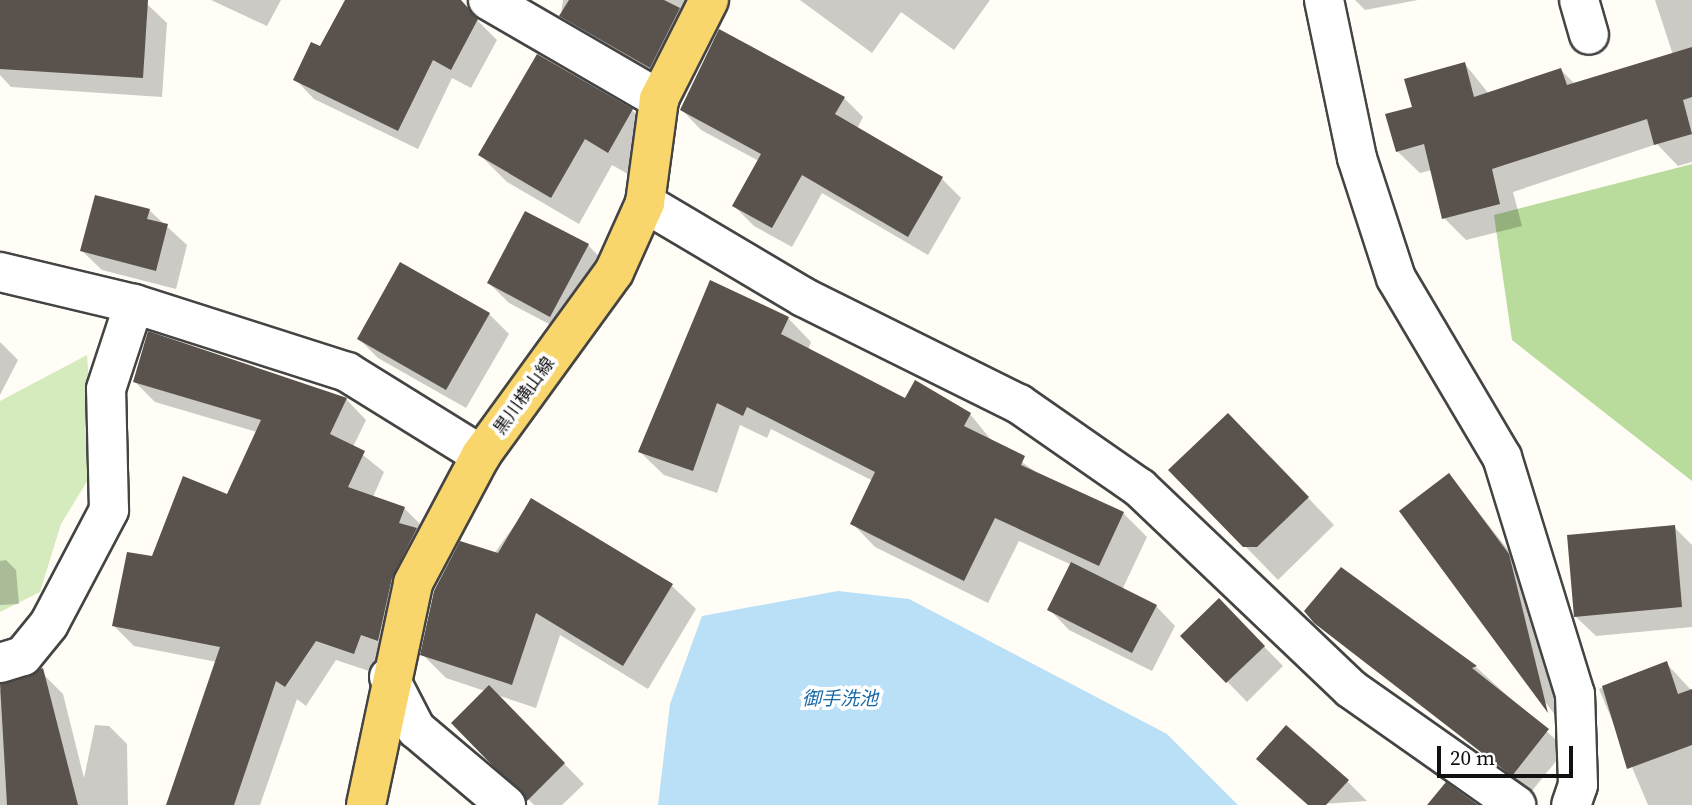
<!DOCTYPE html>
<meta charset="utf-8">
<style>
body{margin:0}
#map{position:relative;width:1692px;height:805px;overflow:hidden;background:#fffdf5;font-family:"Source Serif 4","Noto Sans JP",serif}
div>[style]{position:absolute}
.green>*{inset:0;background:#d5ebbd}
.forest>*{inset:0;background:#b9dc9c}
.water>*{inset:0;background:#b9e0f7}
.shadow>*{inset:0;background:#0003}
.building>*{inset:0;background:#5a524d}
.roads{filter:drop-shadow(2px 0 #444) drop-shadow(-2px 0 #444) drop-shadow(0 2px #444) drop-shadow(0 -2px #444)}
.minor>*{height:38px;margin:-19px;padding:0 19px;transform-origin:19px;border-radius:19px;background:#fff}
.major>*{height:38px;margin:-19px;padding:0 19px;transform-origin:19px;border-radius:19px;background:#f9d66b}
span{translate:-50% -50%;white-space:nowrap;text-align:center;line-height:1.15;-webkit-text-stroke:7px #fff;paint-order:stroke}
.street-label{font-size:18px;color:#111}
.water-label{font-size:19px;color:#1768a6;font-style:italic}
.scale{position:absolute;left:1437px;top:746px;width:136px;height:32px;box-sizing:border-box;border:4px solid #111;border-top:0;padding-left:9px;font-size:21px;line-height:24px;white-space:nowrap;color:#111;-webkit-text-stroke:5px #fff;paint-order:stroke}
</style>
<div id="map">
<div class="green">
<i style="clip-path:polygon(87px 355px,94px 441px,88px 480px,61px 524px,40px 592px,0 612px,0 401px)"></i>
</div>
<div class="forest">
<i style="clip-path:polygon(1692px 164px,1692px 481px,1512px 340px,1494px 215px)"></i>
</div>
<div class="water">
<i style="clip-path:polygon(838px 591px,909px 599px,1167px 734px,1238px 805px,658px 805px,670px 704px,702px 616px)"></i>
</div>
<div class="shadow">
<i style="clip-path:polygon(0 0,147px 4px,167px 23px,162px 97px,11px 87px,0 75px)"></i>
<i style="clip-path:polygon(211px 0,281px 0,267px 26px)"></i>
<i style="clip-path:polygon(347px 0,457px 0,497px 40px,471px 88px,452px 78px,418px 149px,314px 99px,295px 79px,321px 49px)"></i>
<i style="clip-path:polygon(563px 0,699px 0,672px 89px,584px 38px,561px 15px)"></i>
<i style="clip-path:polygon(800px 0,990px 0,954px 50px,901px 12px,872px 53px)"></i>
<i style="clip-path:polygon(1355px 0,1418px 0,1365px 10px)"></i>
<i style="clip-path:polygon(1655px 0,1692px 0,1692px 162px,1678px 166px,1657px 144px,1513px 192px,1522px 226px,1466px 240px,1444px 218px,1432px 170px,1420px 173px,1397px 151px,1414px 108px,1465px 64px,1489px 94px,1561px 70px,1575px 84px,1673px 55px)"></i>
<i style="clip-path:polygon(844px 98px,863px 117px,857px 129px,941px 178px,961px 198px,928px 255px,822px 193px,792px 247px,754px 226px,734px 206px,759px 161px,701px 130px,682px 110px)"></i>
<i style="clip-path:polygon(632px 110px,658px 137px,635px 178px,612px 165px,579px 224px,507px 182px,480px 155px)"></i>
<i style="clip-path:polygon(149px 210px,187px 245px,176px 289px,102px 270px,82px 251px)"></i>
<i style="clip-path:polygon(588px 245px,607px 265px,570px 335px,509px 303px,489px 283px)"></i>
<i style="clip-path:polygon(489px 314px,509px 334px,466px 408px,378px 358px,359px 339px)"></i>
<i style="clip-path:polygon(788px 318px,811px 342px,808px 350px,906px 400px,915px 383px,970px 414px,992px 441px,1043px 477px,1123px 513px,1147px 537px,1122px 590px,1156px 606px,1175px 626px,1152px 671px,1069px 630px,1050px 610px,1072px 565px,1019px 541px,988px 603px,875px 547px,852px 523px,873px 481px,771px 429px,767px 438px,740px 425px,717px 493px,664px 475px,640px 452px)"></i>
<i style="clip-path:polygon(0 342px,18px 360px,0 395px)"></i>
<i style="clip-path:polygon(135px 382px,346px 399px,366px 420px,353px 447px,384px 472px,373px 497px,404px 508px,424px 528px,375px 673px,336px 660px,306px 706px,297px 699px,260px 805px,168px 805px,217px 662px,134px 646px,114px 626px,153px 558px,228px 496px,257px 432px,155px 402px)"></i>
<i style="clip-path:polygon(1255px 442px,1334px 525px,1278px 580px,1171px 470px)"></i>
<i style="clip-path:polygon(1449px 475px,1528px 575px,1565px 728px,1401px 512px)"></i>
<i style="clip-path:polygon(532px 501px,672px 586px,696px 609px,648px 689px,560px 635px,536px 708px,497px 695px,584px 784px,562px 805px,534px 805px,453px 723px,485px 691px,446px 678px,422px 654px)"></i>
<i style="clip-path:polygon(1674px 527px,1692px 545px,1692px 627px,1596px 636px,1576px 617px)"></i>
<i style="clip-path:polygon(6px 560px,16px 570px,19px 604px,0 605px,0 561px)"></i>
<i style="clip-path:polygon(1341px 570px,1476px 667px,1566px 749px,1531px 792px,1325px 629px)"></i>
<i style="clip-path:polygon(1238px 620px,1283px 666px,1247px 702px,1183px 636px)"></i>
<i style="clip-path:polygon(1666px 663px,1692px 691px,1692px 805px,1648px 805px,1599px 689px)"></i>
<i style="clip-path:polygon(45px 676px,63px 694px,84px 778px,95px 725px,109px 726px,127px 744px,128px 805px,0 805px,0 690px)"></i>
<i style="clip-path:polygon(1258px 759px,1347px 781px,1367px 801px,1308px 805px)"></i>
</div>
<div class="building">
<i style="clip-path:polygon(0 0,148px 0,143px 78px,0 69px)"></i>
<i style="clip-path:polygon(345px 0,461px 0,478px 19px,451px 70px,433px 60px,398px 131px,293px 80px,311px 42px,320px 46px)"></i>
<i style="clip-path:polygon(569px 0,664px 0,680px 8px,650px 68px,559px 16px)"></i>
<i style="clip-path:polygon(719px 29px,845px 97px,835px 114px,943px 177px,908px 237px,802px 175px,772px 228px,732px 206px,761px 154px,680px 110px)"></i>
<i style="clip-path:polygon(1692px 47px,1692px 97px,1683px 100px,1692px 134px,1654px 145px,1647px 119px,1492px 169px,1500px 204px,1442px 219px,1424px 144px,1396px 152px,1385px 114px,1412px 107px,1404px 79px,1465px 62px,1474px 97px,1561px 68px,1567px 85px)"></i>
<i style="clip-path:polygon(537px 54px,633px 109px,608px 153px,585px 139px,551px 198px,478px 155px)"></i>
<i style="clip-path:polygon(95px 195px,150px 209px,147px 219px,168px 224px,156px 271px,80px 251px)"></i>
<i style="clip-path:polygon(525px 211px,589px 244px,550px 317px,487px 283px)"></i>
<i style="clip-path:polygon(400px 262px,490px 313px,446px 390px,357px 339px)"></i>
<i style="clip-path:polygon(710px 280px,789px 317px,781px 334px,905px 398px,915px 380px,971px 413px,964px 426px,1025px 456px,1021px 465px,1124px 512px,1099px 566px,995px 518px,964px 581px,850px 524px,875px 472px,747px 407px,743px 416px,717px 403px,693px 471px,638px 452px)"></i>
<i style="clip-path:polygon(148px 331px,347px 398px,330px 434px,365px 451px,348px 487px,405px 507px,399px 523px,417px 528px,392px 578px,378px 641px,361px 635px,354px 654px,316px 641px,285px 687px,276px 681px,234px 805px,166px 805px,220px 647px,112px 626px,127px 552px,152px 556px,183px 476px,227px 494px,261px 420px,133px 382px)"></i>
<i style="clip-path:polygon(1228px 413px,1309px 497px,1257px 547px,1243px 547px,1168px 470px)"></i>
<i style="clip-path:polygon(1449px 473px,1509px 554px,1548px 713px,1399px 511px)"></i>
<i style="clip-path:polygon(531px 498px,673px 584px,623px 666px,536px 613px,512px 685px,420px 655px,434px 591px,460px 541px,498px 553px)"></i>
<i style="clip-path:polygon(1675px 525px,1682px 607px,1574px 617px,1567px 535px)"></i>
<i style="clip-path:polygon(1071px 562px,1157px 605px,1132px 653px,1047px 610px)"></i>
<i style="clip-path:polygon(1341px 567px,1477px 666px,1472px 668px,1549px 729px,1512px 776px,1314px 623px,1304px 611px)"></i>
<i style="clip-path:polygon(1219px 598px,1265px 646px,1226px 683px,1180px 636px)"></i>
<i style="clip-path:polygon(1667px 661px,1678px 694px,1692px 689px,1692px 745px,1627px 769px,1602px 686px)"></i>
<i style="clip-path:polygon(43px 668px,78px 805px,7px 805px,0 684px)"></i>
<i style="clip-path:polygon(489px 685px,565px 763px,527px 801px,451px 723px)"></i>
<i style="clip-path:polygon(1286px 725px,1349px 780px,1326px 805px,1308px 805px,1256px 759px)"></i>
<i style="clip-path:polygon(1446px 782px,1478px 805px,1427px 805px)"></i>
</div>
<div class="roads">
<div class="minor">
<i style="left:488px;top:0;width:198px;rotate:30.1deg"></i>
<i style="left:1324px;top:0;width:161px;rotate:78.2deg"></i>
<i style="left:1357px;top:158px;width:126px;rotate:72deg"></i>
<i style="left:1396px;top:278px;width:208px;rotate:59.4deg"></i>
<i style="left:1502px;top:457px;width:248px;rotate:72.9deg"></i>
<i style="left:1575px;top:694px;width:91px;rotate:88.1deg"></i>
<i style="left:1578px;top:785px;width:21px;rotate:109deg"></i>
<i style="left:1579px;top:0;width:36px;rotate:74deg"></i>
<i style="left:645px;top:203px;width:184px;rotate:30.7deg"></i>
<i style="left:803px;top:297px;width:241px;rotate:26.4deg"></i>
<i style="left:1019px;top:404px;width:147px;rotate:34.8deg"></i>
<i style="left:1140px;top:488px;width:291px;rotate:43.6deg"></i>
<i style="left:1351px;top:689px;width:202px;rotate:35.1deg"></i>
<i style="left:0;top:272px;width:138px;rotate:13.4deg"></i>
<i style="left:134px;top:304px;width:224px;rotate:17.7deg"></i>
<i style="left:347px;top:372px;width:158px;rotate:31.8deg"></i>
<i style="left:0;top:663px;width:24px;rotate:-17deg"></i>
<i style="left:23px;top:656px;width:41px;rotate:-50.9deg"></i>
<i style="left:49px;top:624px;width:129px;rotate:-62.2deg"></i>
<i style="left:109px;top:510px;width:121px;rotate:-91.4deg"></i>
<i style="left:106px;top:389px;width:89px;rotate:-71.8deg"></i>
<i style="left:389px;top:677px;width:59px;rotate:62.6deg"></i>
<i style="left:416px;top:729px;width:118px;rotate:40.2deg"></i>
</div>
<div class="major">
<i style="left:366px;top:805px;width:227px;rotate:-78deg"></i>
<i style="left:413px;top:583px;width:145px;rotate:-62deg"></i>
<i style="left:481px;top:455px;width:226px;rotate:-54deg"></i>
<i style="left:614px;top:272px;width:76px;rotate:-65.8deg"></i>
<i style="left:645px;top:203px;width:105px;rotate:-82.3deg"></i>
<i style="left:659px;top:99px;width:111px;rotate:-63.2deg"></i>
</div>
</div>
<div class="street-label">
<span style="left:524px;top:396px;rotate:-54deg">黒川横山線</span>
</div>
<div class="water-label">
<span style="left:840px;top:699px">御手洗池</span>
</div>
<div class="scale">20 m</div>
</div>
